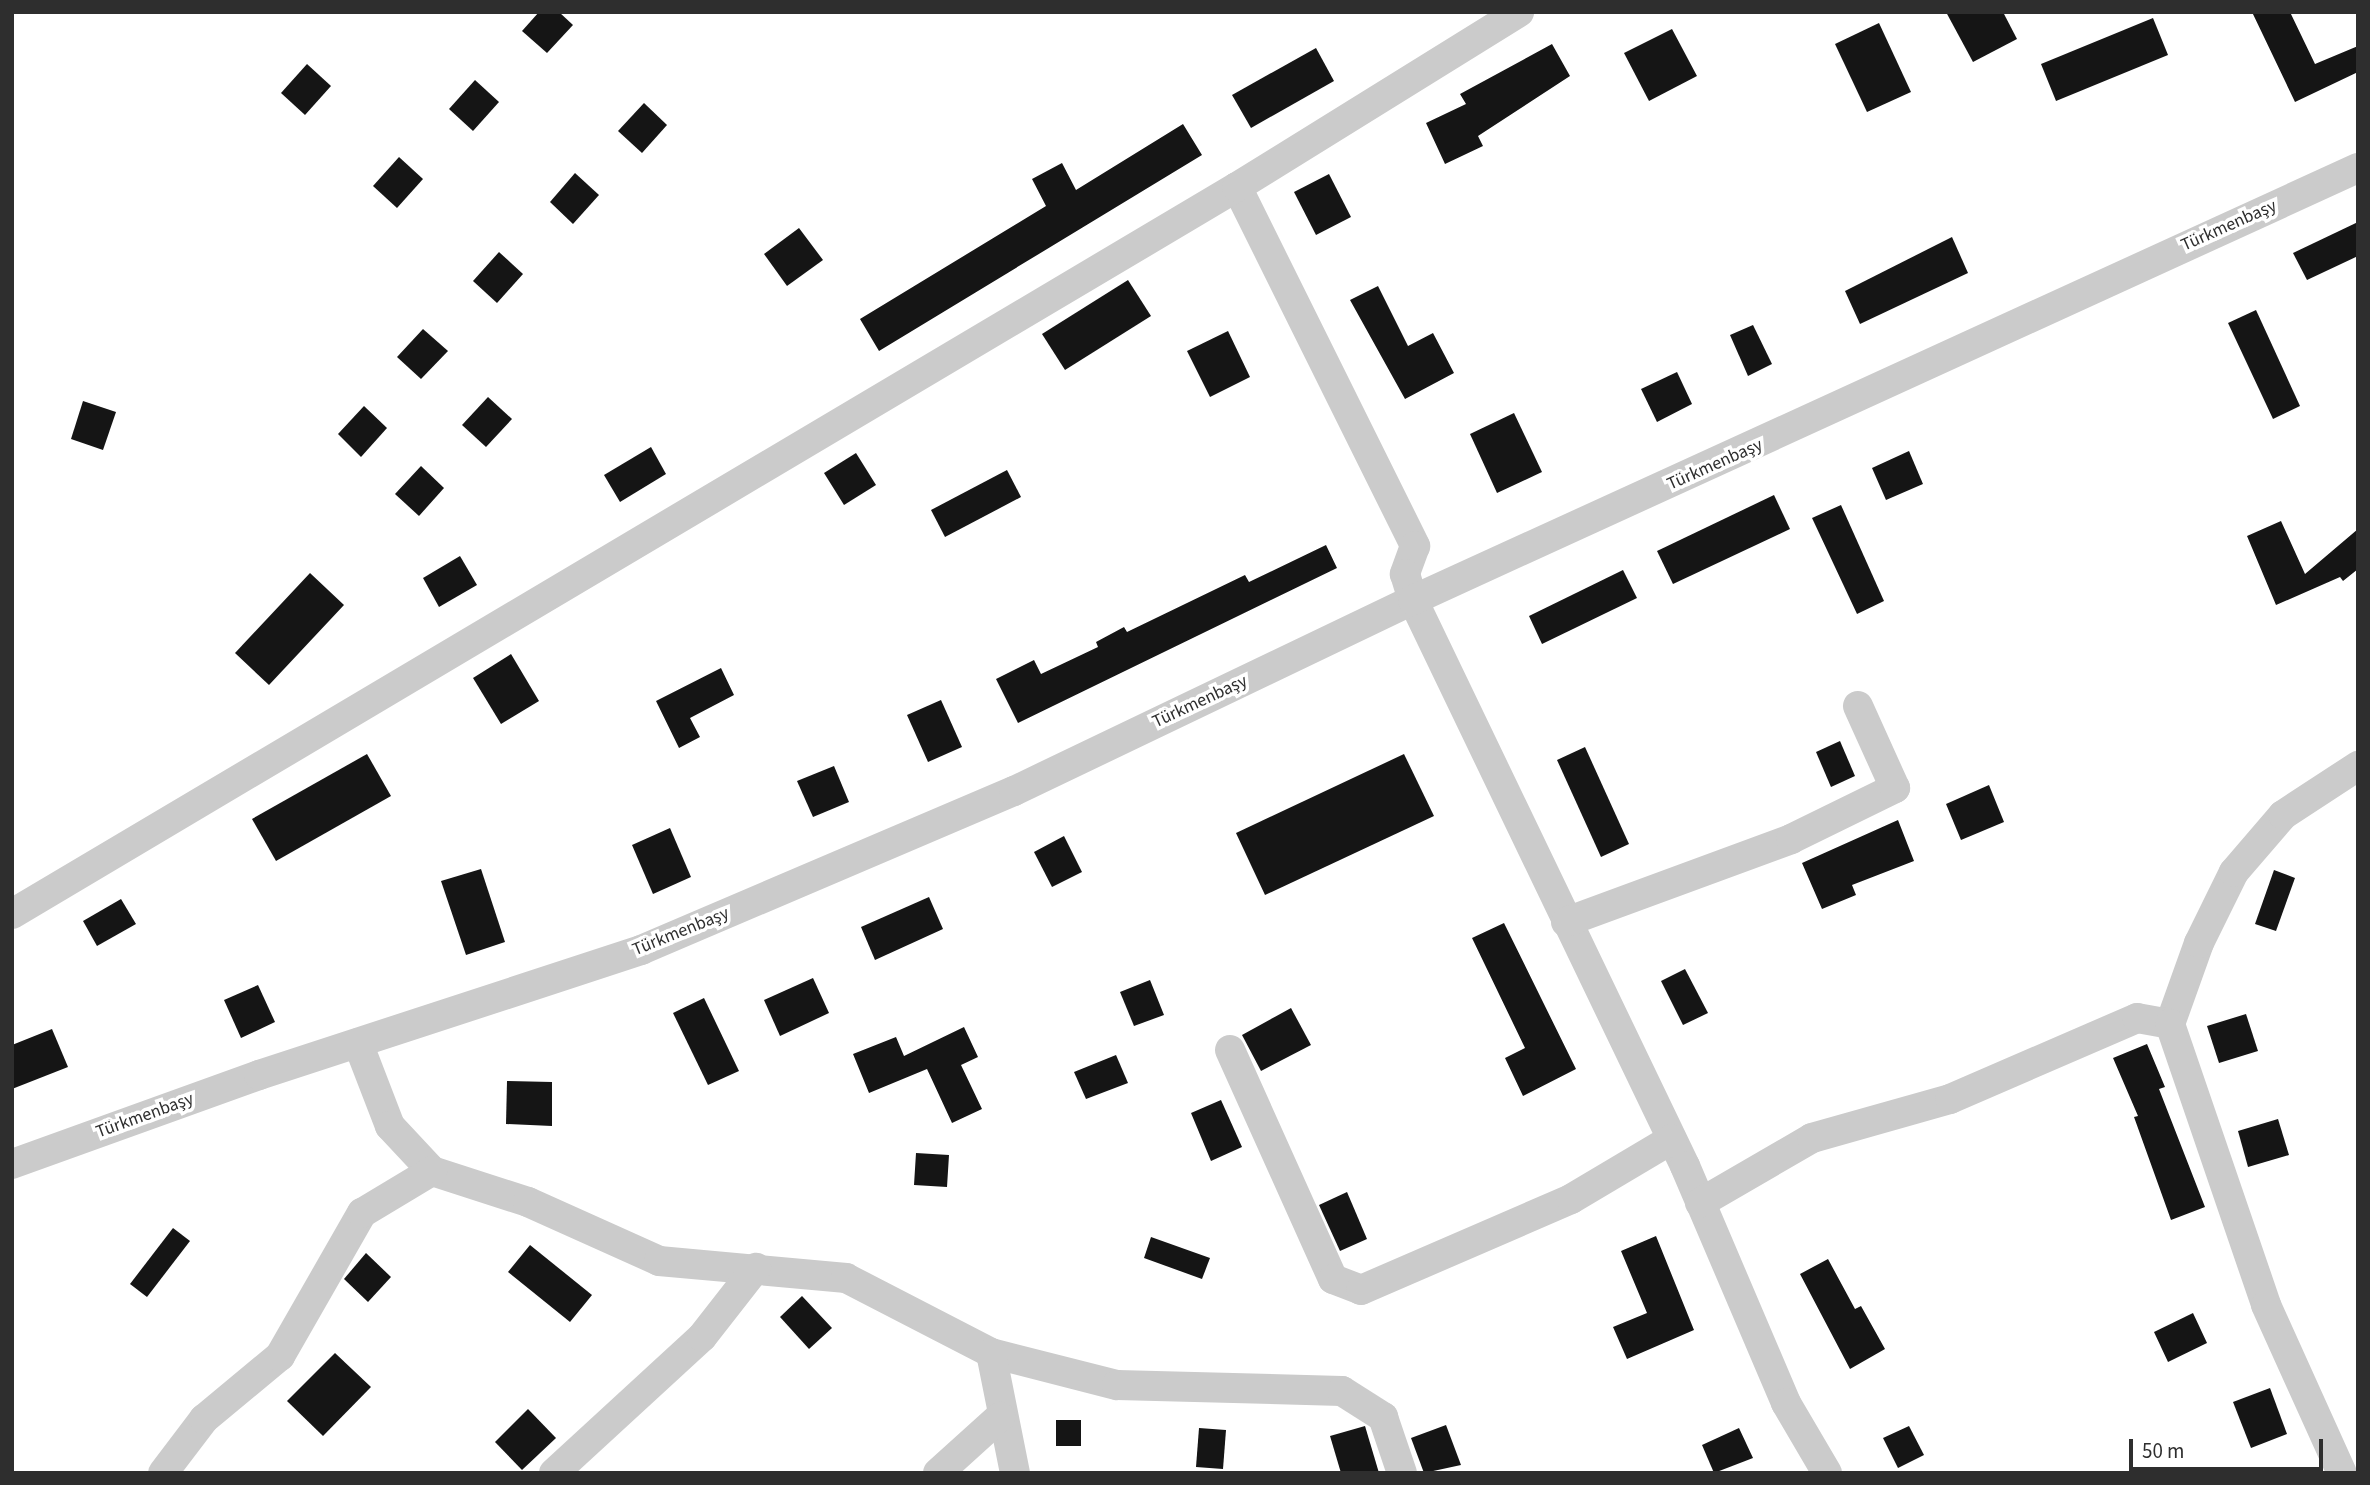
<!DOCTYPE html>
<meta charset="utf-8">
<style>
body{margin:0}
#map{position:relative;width:2370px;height:1485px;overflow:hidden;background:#fff;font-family:"Source Sans 3",sans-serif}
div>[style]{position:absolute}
.building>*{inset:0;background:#151515}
.minor>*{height:30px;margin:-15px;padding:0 15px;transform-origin:15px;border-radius:15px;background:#cbcbcb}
span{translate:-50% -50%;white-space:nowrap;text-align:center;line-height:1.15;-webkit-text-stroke:7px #fff;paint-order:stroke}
.street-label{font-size:18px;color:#2e2e2e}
.frame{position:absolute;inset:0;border:14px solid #2e2e2e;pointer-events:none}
.scale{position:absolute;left:2129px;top:1439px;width:194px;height:32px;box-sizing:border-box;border:4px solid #2e2e2e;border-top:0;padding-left:9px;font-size:21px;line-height:24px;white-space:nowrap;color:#2e2e2e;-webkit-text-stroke:5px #fff;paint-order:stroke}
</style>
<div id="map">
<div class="building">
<i style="clip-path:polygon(539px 12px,559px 12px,573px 25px,547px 53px,522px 31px)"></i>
<i style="clip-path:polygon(1946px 12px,2003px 12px,2017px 39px,1973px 62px)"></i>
<i style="clip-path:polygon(2252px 12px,2290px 12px,2315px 64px,2358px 46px,2358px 72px,2295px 102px)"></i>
<i style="clip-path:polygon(2153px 18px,2168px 55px,2056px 101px,2041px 64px)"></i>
<i style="clip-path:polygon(1879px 23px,1911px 92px,1867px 112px,1835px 44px)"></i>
<i style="clip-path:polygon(1672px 29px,1697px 76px,1649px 101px,1624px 53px)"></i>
<i style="clip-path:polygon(1552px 44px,1570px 76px,1478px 136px,1483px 146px,1445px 164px,1426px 123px,1466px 104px,1460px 94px)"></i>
<i style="clip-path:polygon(1316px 48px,1334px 81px,1251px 128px,1232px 95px)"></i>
<i style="clip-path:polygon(307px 64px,331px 86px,305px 115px,281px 93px)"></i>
<i style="clip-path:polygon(475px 80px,499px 102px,473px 131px,449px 109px)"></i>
<i style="clip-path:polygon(644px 103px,667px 125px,642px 153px,618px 131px)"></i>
<i style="clip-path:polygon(1183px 124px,1202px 155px,879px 351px,860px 319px,1046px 206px,1032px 179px,1062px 163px,1076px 190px)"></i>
<i style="clip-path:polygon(399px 157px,423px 179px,397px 208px,373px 186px)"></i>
<i style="clip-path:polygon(575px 173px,599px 195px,573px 224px,550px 202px)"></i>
<i style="clip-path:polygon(1329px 174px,1351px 217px,1316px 235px,1294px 192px)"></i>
<i style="clip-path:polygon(2358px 222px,2358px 256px,2307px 280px,2293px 253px)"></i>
<i style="clip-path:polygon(799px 228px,823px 260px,787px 286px,764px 254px)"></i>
<i style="clip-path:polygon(1952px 237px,1968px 273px,1860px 324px,1845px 291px)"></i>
<i style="clip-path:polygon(499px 252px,523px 274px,497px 303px,473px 281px)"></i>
<i style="clip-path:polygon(1128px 280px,1151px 316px,1065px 370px,1042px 334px)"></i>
<i style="clip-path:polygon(1378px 286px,1408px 346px,1433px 333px,1454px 373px,1405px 399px,1350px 300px)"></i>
<i style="clip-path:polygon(2256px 310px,2300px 406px,2273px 419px,2228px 323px)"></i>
<i style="clip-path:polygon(1753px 325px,1772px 364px,1748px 376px,1730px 335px)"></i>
<i style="clip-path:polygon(423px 329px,448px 351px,421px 379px,397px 357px)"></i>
<i style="clip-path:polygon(1228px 331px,1250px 377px,1210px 397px,1187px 351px)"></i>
<i style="clip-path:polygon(1677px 372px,1692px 404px,1657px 422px,1641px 389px)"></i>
<i style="clip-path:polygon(488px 397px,512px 419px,486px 447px,462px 425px)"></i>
<i style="clip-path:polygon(83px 401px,116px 412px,103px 450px,71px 439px)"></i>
<i style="clip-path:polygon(364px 406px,387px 428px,361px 457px,338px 434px)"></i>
<i style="clip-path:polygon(1514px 413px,1542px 472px,1497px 493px,1470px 434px)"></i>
<i style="clip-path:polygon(651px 447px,666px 474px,620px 502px,604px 475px)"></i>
<i style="clip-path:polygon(1909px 451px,1923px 484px,1886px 500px,1872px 468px)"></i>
<i style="clip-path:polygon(856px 453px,876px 485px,844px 505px,824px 473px)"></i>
<i style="clip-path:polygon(421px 466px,444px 488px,419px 516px,395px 494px)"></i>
<i style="clip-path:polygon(1007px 470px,1021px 497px,945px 537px,931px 510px)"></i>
<i style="clip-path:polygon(1774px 495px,1790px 529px,1673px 584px,1657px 551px)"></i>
<i style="clip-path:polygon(1841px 505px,1884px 601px,1857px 614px,1812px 518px)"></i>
<i style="clip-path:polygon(2281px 521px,2305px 574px,2358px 529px,2358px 569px,2343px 581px,2340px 577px,2276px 605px,2247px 536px)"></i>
<i style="clip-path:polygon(1326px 545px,1337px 568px,1018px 723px,996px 679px,1034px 660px,1041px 674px,1098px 647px,1096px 642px,1124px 627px,1127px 632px,1245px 575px,1249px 582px)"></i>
<i style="clip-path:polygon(460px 556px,477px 585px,439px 607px,423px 578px)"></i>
<i style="clip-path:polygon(1623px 570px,1637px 598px,1542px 644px,1529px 616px)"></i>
<i style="clip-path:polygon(310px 573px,344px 605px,269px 685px,235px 653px)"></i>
<i style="clip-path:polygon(511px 654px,539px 701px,501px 724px,473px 678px)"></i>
<i style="clip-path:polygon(721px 668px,734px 695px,690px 718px,700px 737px,679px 748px,656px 701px)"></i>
<i style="clip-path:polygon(941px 700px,962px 747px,928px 762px,907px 715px)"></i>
<i style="clip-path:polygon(1840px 741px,1855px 776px,1831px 787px,1816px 752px)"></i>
<i style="clip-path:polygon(1585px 747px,1629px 844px,1601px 857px,1557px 760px)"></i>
<i style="clip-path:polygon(367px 754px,391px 796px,276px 861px,252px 819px)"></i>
<i style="clip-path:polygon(1404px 754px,1434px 816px,1265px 895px,1236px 833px)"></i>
<i style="clip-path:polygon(834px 766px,849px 802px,813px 817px,797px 781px)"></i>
<i style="clip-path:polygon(1989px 785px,2004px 822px,1961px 840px,1946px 804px)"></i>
<i style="clip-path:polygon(1898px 820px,1914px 861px,1852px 885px,1856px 895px,1822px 909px,1802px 863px)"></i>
<i style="clip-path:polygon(670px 828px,691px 877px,653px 894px,632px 845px)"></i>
<i style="clip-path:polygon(1064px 836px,1082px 872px,1052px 887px,1034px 852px)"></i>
<i style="clip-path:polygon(481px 869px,505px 942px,466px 955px,441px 881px)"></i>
<i style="clip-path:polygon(2274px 870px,2295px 878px,2276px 931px,2255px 924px)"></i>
<i style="clip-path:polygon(929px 897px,943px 929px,875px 960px,861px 927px)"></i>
<i style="clip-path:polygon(121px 899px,136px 924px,97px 946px,83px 921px)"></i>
<i style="clip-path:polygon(1504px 923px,1576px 1069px,1523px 1096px,1505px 1058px,1525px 1048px,1472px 938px)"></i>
<i style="clip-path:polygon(1685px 969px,1708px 1013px,1683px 1025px,1661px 981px)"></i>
<i style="clip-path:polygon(813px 978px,829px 1013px,780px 1036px,764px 1000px)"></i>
<i style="clip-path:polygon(1150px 980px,1164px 1015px,1134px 1026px,1120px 992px)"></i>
<i style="clip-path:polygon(258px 985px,275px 1022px,241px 1038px,224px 1000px)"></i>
<i style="clip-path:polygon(704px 998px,739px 1071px,708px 1085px,673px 1013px)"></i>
<i style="clip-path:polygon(1291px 1008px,1311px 1045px,1261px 1071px,1242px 1035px)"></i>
<i style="clip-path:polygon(2246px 1014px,2258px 1051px,2219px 1063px,2207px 1026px)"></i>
<i style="clip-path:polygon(964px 1027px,978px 1057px,961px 1065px,982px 1109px,952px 1123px,927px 1069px,869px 1093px,853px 1054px,896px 1037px,904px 1056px)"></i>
<i style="clip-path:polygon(52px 1029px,68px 1067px,12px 1089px,12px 1045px)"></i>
<i style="clip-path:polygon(2147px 1044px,2165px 1087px,2159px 1089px,2205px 1207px,2171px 1220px,2134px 1117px,2138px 1116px,2113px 1058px)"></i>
<i style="clip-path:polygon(1116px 1055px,1128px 1083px,1086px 1099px,1074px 1072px)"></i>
<i style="clip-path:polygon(507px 1081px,552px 1082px,552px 1126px,506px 1124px)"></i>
<i style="clip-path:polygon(1221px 1100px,1242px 1147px,1211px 1161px,1191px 1113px)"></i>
<i style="clip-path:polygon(2278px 1119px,2289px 1155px,2248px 1167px,2238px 1131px)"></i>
<i style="clip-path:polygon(916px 1153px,949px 1155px,947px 1187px,914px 1185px)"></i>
<i style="clip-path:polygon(1347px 1192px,1367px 1239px,1340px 1251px,1319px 1205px)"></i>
<i style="clip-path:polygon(173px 1228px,190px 1241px,147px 1297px,130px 1284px)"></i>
<i style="clip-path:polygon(1656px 1236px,1694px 1330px,1627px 1359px,1613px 1327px,1647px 1313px,1621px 1251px)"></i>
<i style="clip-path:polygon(1151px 1237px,1210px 1258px,1202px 1279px,1144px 1258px)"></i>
<i style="clip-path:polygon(530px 1245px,592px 1295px,570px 1322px,508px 1272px)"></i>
<i style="clip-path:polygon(366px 1253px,391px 1277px,368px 1302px,344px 1279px)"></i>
<i style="clip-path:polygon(1828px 1259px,1855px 1309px,1861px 1306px,1885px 1349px,1850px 1369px,1800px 1274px)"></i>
<i style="clip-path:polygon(802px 1296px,832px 1328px,809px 1349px,780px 1317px)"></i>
<i style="clip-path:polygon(2193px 1313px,2207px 1343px,2168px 1362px,2154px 1332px)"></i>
<i style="clip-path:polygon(335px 1353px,371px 1387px,323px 1436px,287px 1401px)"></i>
<i style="clip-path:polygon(2270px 1388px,2287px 1434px,2251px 1448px,2233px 1402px)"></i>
<i style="clip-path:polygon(528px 1409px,556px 1438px,522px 1470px,495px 1442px)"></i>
<i style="clip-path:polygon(1056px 1420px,1081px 1420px,1081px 1446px,1056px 1446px)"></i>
<i style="clip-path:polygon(1446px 1425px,1461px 1465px,1424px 1473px,1411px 1438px)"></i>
<i style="clip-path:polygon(1365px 1426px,1379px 1473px,1341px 1473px,1330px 1436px)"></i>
<i style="clip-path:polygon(1909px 1426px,1924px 1455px,1898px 1468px,1883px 1438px)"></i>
<i style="clip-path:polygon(1199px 1428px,1226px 1430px,1223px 1469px,1196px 1467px)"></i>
<i style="clip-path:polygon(1739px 1428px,1753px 1458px,1714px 1473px,1702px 1445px)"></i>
</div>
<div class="minor">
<i style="left:1237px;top:187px;width:401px;rotate:63.6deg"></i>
<i style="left:1415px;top:546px;width:30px;rotate:110deg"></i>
<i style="left:1405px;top:574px;width:27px;rotate:73deg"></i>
<i style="left:1413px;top:600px;width:628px;rotate:64.33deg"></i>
<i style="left:1685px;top:1166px;width:258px;rotate:66.9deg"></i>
<i style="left:1786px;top:1403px;width:81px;rotate:59.6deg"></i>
<i style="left:12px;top:914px;width:1424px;rotate:-30.69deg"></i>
<i style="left:1237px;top:187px;width:332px;rotate:-31.8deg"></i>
<i style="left:1566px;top:922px;width:240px;rotate:-20.2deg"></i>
<i style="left:1791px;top:839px;width:116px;rotate:-26.1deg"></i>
<i style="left:1895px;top:788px;width:90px;rotate:-114.3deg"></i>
<i style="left:2170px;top:1024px;width:86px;rotate:-70.3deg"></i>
<i style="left:2199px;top:943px;width:79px;rotate:-63.8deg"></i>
<i style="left:2234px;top:872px;width:75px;rotate:-49.3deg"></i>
<i style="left:2283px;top:815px;width:90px;rotate:-33.2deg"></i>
<i style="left:358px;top:1043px;width:89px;rotate:68.9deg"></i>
<i style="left:390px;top:1126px;width:62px;rotate:47deg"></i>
<i style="left:432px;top:1171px;width:101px;rotate:17.9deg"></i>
<i style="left:528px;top:1202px;width:144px;rotate:24.2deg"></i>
<i style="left:659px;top:1261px;width:188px;rotate:5.2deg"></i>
<i style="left:846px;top:1278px;width:163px;rotate:27.3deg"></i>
<i style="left:991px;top:1353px;width:130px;rotate:14.3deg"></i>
<i style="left:1117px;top:1385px;width:225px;rotate:1.5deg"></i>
<i style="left:1342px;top:1391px;width:49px;rotate:32.4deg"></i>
<i style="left:1383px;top:1417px;width:59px;rotate:71.3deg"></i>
<i style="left:1230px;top:1050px;width:251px;rotate:65.8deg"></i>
<i style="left:1333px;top:1279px;width:30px;rotate:21deg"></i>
<i style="left:1361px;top:1290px;width:229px;rotate:-23.4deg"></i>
<i style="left:1571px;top:1199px;width:117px;rotate:-30.7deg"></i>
<i style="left:12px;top:1164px;width:263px;rotate:-19.8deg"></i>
<i style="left:259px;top:1075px;width:402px;rotate:-18.1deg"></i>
<i style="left:641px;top:950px;width:405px;rotate:-23.1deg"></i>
<i style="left:1014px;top:791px;width:442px;rotate:-25.6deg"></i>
<i style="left:1413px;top:600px;width:1039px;rotate:-24.57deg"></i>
<i style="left:1700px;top:1203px;width:129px;rotate:-30.1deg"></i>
<i style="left:1812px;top:1138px;width:143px;rotate:-15.8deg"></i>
<i style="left:1950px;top:1099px;width:204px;rotate:-23.4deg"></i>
<i style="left:2137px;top:1018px;width:34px;rotate:10deg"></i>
<i style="left:2170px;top:1024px;width:297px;rotate:71.1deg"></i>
<i style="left:2266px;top:1305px;width:184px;rotate:65.7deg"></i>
<i style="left:991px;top:1353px;width:122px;rotate:78.7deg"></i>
<i style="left:163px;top:1473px;width:68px;rotate:-52.8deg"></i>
<i style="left:204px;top:1419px;width:99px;rotate:-39.7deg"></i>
<i style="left:280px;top:1356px;width:165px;rotate:-60.2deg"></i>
<i style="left:362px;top:1213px;width:82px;rotate:-31deg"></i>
<i style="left:554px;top:1473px;width:201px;rotate:-42.6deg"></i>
<i style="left:702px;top:1337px;width:88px;rotate:-52deg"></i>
<i style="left:938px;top:1473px;width:84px;rotate:-42.1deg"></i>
</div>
<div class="street-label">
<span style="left:2229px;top:226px;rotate:-24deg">Türkmenbaşy</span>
<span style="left:1715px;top:465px;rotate:-24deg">Türkmenbaşy</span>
<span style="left:1200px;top:702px;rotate:-25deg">Türkmenbaşy</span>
<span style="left:681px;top:932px;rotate:-22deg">Türkmenbaşy</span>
<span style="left:145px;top:1116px;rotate:-20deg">Türkmenbaşy</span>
</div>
<div class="frame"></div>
<div class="scale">50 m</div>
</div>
